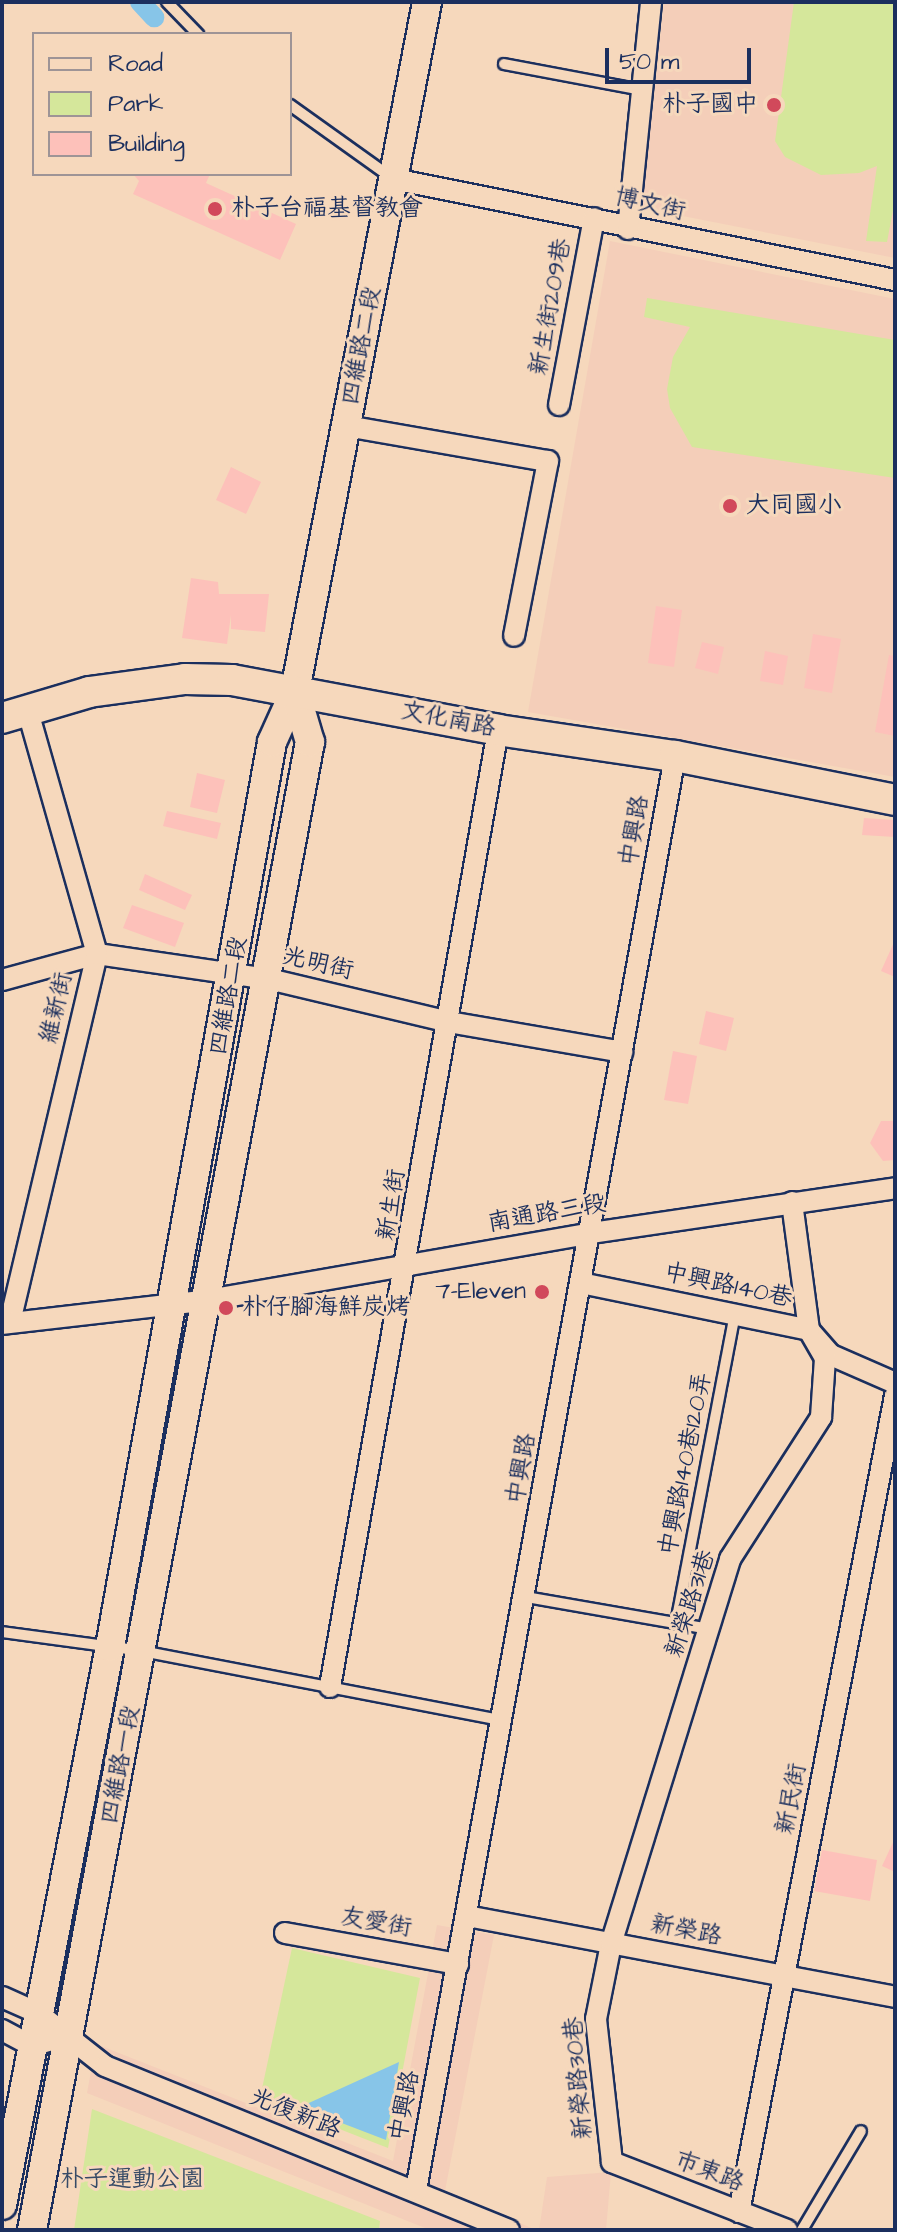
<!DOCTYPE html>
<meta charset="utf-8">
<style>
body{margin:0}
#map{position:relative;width:897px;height:2232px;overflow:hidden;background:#f6d8bc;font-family:"Architects Daughter","LXGW WenKai TC",sans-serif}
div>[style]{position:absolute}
.built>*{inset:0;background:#f4ceb9}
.green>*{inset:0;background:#d5e79b}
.water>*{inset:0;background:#87c5e8}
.canal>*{height:20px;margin:-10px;padding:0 10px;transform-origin:10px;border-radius:10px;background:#87c5e8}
.building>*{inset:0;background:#fdc1ba}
.roads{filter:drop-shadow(2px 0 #1b2f5e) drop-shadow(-2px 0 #1b2f5e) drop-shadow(0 2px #1b2f5e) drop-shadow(0 -2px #1b2f5e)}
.lane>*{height:10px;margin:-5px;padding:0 5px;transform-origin:5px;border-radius:5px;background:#f6d8bc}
.street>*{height:20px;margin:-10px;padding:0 10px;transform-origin:10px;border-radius:10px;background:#f6d8bc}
.secondary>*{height:28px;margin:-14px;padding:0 14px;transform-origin:14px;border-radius:14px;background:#f6d8bc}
.primary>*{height:30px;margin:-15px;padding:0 15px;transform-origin:15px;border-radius:15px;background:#f6d8bc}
.dots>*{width:22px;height:22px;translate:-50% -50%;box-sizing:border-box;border:4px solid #f6d8bc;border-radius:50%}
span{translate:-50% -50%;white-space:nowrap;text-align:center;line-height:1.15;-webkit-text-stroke:6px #f6d8bc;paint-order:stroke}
.poi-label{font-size:24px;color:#1b2f5e}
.right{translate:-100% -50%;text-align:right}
.left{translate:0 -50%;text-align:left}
.street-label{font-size:24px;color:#1b2f5e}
.park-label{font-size:24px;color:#374b67}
.frame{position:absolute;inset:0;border:4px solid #1b2f5e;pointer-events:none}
.legend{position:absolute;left:32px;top:32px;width:260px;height:144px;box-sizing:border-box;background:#f6d8bc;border:2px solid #9e9496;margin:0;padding:10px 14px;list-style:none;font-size:24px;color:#1b2f5e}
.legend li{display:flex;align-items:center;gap:16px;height:40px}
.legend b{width:40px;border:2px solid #9e9496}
.scale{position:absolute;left:605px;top:48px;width:146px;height:36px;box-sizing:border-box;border:4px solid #1b2f5e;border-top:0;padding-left:10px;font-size:24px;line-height:28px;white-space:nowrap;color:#1b2f5e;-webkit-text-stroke:6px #f6d8bc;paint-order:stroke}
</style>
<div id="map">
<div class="built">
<i style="clip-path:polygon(664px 2px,895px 2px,895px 258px,642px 208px)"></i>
<i style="clip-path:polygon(610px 241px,895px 299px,895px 777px,528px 712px)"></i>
<i style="clip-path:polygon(437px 1925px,494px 1935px,445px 2191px,536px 2230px,430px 2230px,87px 2093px,96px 2044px,393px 2161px)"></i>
<i style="clip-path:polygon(611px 2172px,606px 2230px,539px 2230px,547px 2177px)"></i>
</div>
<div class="green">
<i style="clip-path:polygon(794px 2px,895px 2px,895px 200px,887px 242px,866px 241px,877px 166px,859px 173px,821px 175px,785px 157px,775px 141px)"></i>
<i style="clip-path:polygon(647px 298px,895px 340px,895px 478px,692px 447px,670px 408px,667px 389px,673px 357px,690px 327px,644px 317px)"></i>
<i style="clip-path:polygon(292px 1948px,420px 1978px,388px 2148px,260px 2098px)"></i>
<i style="clip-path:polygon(92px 2109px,380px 2221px,379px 2230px,74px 2230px)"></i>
</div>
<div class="water">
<i style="clip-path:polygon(399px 2062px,386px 2140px,300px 2107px)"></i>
</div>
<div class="canal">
<i style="left:140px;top:2px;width:21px;rotate:47deg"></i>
</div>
<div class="building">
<i style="clip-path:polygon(133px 174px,210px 174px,206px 183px,296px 224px,280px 260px,133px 194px,139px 181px)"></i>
<i style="clip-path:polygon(231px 467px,261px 482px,246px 514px,216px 500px)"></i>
<i style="clip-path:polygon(191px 578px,218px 582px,219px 594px,269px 594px,265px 632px,231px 629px,231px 615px,227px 644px,182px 638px)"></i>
<i style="clip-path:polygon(656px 606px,682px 610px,674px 667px,648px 663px)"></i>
<i style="clip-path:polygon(813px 634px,841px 639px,832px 693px,804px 688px)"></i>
<i style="clip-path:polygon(702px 642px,724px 647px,718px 674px,695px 668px)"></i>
<i style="clip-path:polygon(765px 651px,788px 656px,783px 685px,760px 681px)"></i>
<i style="clip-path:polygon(889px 655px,895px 656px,895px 736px,875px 732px)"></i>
<i style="clip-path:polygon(197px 773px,225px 780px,217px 813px,190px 807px)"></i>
<i style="clip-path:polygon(167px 811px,221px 823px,217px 839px,163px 826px)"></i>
<i style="clip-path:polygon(864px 818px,895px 820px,895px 837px,862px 835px)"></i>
<i style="clip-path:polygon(145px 874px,192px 895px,185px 910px,139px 890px)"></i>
<i style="clip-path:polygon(132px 905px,184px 923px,175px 947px,123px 928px)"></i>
<i style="clip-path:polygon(895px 940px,895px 977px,881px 971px)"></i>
<i style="clip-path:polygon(706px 1011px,734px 1018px,726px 1051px,699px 1044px)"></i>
<i style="clip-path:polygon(673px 1051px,697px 1056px,688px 1104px,664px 1100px)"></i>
<i style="clip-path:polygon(881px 1121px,895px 1121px,895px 1160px,883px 1161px,870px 1143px)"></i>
<i style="clip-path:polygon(895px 1838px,895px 1872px,882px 1866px)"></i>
<i style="clip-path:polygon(822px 1850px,877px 1860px,870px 1901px,814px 1891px)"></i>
</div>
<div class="roads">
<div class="lane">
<i style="left:167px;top:2px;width:45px;rotate:45.9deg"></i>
<i style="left:504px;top:64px;width:140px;rotate:10.7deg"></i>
<i style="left:290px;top:105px;width:122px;rotate:35.6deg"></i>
<i style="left:526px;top:1597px;width:187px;rotate:9.9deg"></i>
<i style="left:676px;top:1623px;width:315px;rotate:-79.2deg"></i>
<i style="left:2px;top:1632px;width:141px;rotate:7.7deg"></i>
<i style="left:142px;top:1651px;width:367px;rotate:10.9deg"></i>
<i style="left:802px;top:2230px;width:115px;rotate:-59.2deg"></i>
</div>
<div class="street">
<i style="left:394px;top:179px;width:511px;rotate:11.4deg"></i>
<i style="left:628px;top:229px;width:228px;rotate:-84.2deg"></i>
<i style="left:559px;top:405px;width:190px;rotate:-79.4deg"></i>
<i style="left:347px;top:426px;width:204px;rotate:9.9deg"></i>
<i style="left:548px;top:461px;width:178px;rotate:101deg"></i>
<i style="left:2px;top:980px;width:98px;rotate:-15.3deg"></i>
<i style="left:97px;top:954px;width:174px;rotate:8.3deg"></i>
<i style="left:269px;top:979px;width:185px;rotate:13.4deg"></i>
<i style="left:449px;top:1022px;width:176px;rotate:9.8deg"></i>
<i style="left:581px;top:1283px;width:233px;rotate:11.6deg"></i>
<i style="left:809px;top:1330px;width:33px;rotate:49deg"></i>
<i style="left:831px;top:1355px;width:70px;rotate:23.6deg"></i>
<i style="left:10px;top:1322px;width:378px;rotate:-76.7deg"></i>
<i style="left:97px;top:954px;width:255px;rotate:-105.9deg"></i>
<i style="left:2px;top:1324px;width:208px;rotate:-6.6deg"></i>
<i style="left:209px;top:1300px;width:389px;rotate:-9.9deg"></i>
<i style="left:592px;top:1233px;width:306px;rotate:-8.4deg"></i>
<i style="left:330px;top:1687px;width:972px;rotate:-80.04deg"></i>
<i style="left:467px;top:1916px;width:436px;rotate:10.7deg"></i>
<i style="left:285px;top:1933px;width:176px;rotate:10.2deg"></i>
<i style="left:2px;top:1997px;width:39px;rotate:24deg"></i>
<i style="left:38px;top:2013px;width:85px;rotate:38.3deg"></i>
<i style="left:105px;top:2066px;width:436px;rotate:22.1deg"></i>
<i style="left:2px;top:2030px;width:34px;rotate:28deg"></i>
<i style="left:32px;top:2046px;width:39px;rotate:-17deg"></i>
<i style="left:416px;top:2190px;width:1457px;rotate:-79.76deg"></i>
<i style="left:739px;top:2212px;width:831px;rotate:-79.18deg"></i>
<i style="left:787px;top:2230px;width:188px;rotate:-158.8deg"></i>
<i style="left:612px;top:2162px;width:144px;rotate:-96.4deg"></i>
<i style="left:596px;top:2019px;width:76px;rotate:-78.7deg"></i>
<i style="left:611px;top:1944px;width:403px;rotate:-72.8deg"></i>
<i style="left:730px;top:1559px;width:169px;rotate:-57.3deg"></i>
<i style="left:821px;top:1417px;width:59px;rotate:-86.1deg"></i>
<i style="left:825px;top:1358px;width:32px;rotate:-120deg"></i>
<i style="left:809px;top:1330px;width:129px;rotate:-97.6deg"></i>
</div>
<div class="secondary">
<i style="left:2px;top:2205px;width:568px;rotate:-79.05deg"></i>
<i style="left:110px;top:1647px;width:919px;rotate:-79.85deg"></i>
<i style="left:272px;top:742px;width:56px;rotate:-65.7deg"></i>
<i style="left:295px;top:691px;width:702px;rotate:-79.15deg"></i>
<i style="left:32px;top:2230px;width:1514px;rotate:-79.42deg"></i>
<i style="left:310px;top:742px;width:53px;rotate:-106.4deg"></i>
</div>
<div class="primary">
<i style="left:2px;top:718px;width:91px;rotate:-16.6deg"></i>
<i style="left:89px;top:692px;width:97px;rotate:-7.7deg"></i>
<i style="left:185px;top:679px;width:47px;rotate:1.2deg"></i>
<i style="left:232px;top:680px;width:271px;rotate:10.6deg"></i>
<i style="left:498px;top:730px;width:179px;rotate:8.4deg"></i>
<i style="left:675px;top:756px;width:224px;rotate:11.3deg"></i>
</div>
</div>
<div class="dots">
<i style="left:774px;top:105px;background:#d1495b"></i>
<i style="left:215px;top:209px;background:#d1495b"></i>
<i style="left:730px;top:506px;background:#d1495b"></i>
<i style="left:542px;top:1292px;background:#d1495b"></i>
<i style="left:226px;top:1308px;background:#d1495b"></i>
</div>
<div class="poi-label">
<span class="right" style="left:758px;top:105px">朴子國中</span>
<span class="left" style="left:231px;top:209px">朴子台福基督教會</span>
<span class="left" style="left:746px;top:506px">大同國小</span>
<span class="right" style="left:526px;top:1292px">7-Eleven</span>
<span class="left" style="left:242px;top:1308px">朴仔腳海鮮炭烤</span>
</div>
<div class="street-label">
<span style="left:650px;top:205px;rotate:13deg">博文街</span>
<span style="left:551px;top:307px;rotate:-80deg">新生街209巷</span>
<span style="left:362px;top:346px;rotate:-79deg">四維路二段</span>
<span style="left:448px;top:720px;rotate:11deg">文化南路</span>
<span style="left:635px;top:831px;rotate:-80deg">中興路</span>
<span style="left:318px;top:964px;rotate:13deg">光明街</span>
<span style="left:229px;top:996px;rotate:-80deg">四維路二段</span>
<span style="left:57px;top:1008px;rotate:-77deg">維新街</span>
<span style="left:392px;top:1205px;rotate:-81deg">新生街</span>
<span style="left:547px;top:1214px;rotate:-10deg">南通路三段</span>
<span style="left:728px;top:1286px;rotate:12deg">中興路140巷</span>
<span style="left:686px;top:1464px;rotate:-79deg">中興路140巷120弄</span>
<span style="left:522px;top:1469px;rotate:-80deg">中興路</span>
<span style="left:691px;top:1604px;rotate:-72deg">新榮路31巷</span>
<span style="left:121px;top:1765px;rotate:-79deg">四維路一段</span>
<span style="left:792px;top:1799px;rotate:-79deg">新民街</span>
<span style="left:376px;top:1923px;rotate:10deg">友愛街</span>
<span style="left:686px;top:1931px;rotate:11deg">新榮路</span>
<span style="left:579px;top:2078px;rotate:-95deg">新榮路30巷</span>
<span style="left:405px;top:2106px;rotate:-79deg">中興路</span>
<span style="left:295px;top:2114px;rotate:22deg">光復新路</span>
<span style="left:709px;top:2172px;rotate:21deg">市東路</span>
</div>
<div class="park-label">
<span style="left:132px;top:2180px">朴子運動公園</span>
</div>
<div class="frame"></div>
<ul class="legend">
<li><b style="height:10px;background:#f6d8bc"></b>Road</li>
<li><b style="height:22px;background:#d5e79b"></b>Park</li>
<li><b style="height:22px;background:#fdc1ba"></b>Building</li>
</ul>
<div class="scale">50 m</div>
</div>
